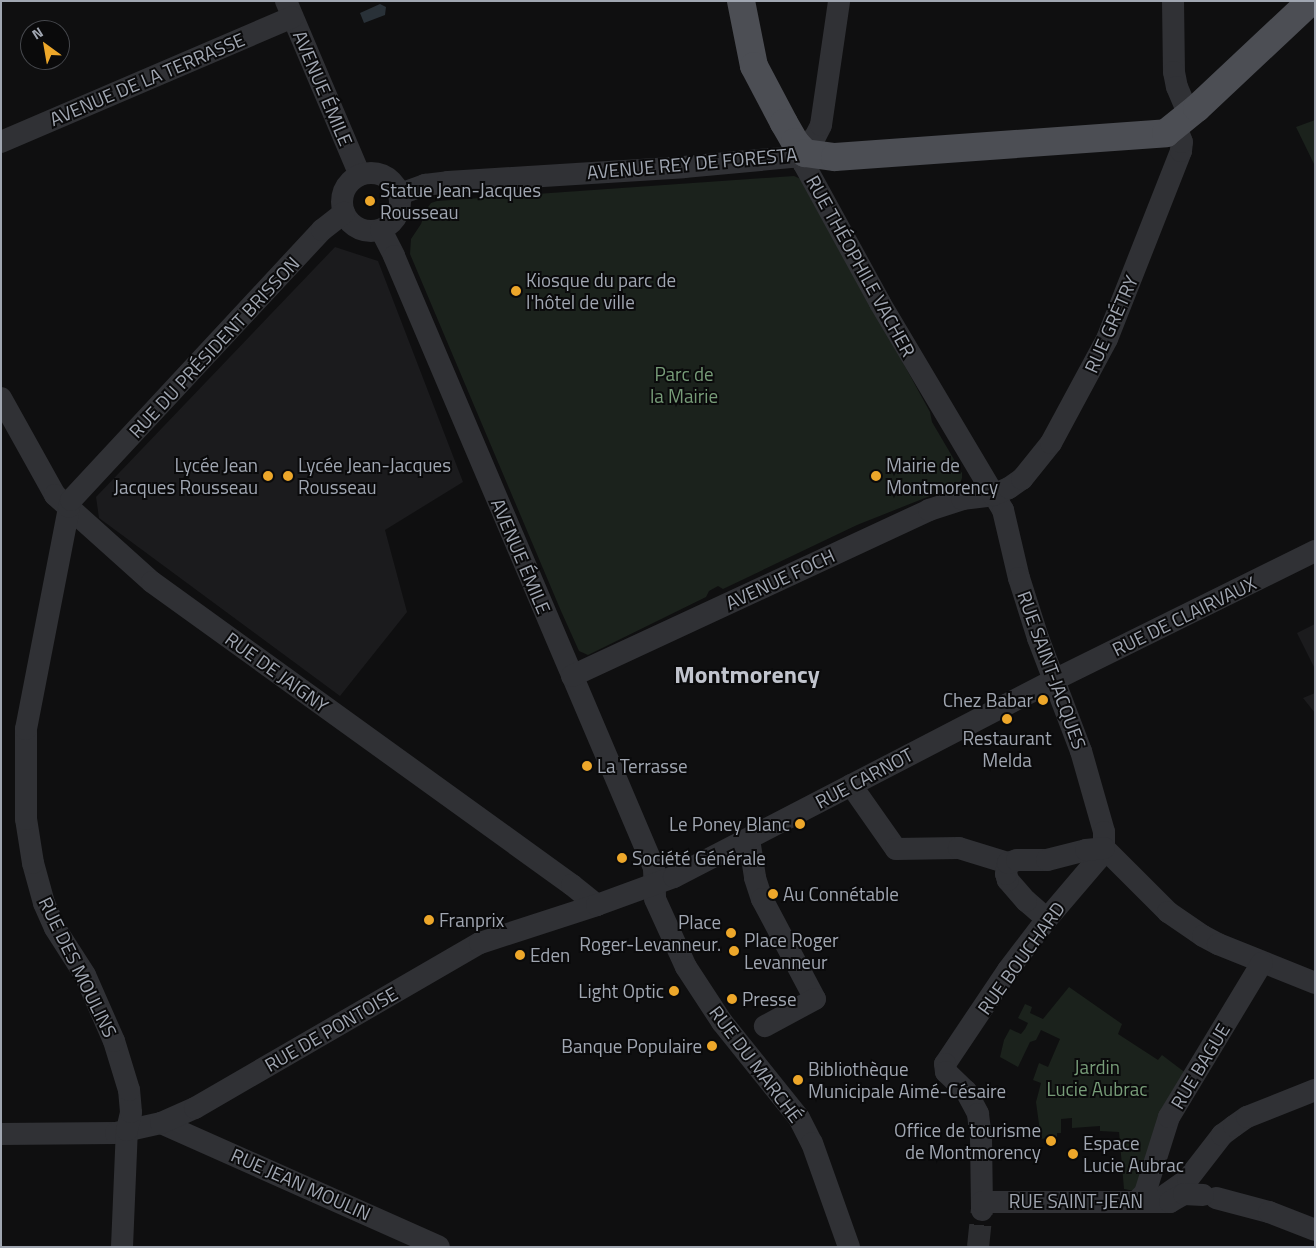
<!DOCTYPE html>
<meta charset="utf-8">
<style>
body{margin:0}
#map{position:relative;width:1316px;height:1248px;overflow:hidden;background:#0f0f10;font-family:"Titillium Web",sans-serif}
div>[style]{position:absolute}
.built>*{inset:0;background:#1b1b1d}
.green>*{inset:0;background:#1b221c}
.water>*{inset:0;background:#293138}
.minor-tunnel>*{height:22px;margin-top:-11px;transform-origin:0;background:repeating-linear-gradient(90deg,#2c2d30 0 22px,transparent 0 33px)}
.minor>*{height:22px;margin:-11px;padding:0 11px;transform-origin:11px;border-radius:11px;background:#303135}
.minor>.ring{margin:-11px;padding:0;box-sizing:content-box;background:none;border:22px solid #303135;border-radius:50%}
.major>*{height:28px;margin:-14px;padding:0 14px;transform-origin:14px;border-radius:14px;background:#4c4e54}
.dots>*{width:14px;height:14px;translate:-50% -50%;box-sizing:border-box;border:2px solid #0a0a0b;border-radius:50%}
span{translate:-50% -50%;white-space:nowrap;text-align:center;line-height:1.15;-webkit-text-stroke:4px #0a0a0b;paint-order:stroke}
.street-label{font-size:19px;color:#a0a6b1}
.poi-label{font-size:19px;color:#a0a6b1}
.left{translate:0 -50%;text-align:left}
.right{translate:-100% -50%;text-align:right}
.park-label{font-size:19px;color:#779c78}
.district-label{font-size:24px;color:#c1c4cd;font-weight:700}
.frame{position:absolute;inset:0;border:2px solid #a0a6b1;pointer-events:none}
.north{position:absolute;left:20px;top:20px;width:50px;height:50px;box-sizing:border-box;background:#0a0a0b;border:1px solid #46484d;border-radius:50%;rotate:328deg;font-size:14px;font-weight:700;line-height:20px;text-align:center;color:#a0a6b1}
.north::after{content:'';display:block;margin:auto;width:18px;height:22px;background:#eda72a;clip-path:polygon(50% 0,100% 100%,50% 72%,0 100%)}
</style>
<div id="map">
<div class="built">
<i style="clip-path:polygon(335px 247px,378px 261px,463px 482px,385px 530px,407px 612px,340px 696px,99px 518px,96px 497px)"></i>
<i style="clip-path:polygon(1315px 624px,1315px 669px,1297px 633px)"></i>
<i style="clip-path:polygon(1315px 693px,1315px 713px,1303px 698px)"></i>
</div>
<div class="green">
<i style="clip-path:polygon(1315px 120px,1315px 166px,1296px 127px)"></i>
<i style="clip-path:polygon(794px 176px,803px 180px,930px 412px,932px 422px,962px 473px,962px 478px,960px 484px,857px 525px,723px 589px,718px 586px,709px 591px,706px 597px,588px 655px,579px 651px,561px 611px,410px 254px,411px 239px,421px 224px,426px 210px,431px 203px,437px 201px)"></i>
<i style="clip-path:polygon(1069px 987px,1122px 1024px,1118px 1034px,1158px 1060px,1162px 1055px,1187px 1074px,1145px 1193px,1124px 1189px,1119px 1132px,1100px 1131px,1100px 1126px,1072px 1128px,1072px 1118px,1061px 1119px,1061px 1133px,1057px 1133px,1057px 1137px,1041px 1139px,1036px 1102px,1041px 1083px,1033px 1080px,1039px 1063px,1048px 1067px,1060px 1039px,1041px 1030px,1036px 1040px,1030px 1042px,1018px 1067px,1000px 1057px,1004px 1040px,1010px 1029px,1021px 1034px,1025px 1029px,1028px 1023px,1018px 1018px,1025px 1004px,1032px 1007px,1030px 1013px,1043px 1019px)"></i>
</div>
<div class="water">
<i style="clip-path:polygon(380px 4px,386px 7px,385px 15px,364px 23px,360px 13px)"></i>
</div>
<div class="minor-tunnel">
<i style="left:978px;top:1247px;width:37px;rotate:-84deg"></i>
</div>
<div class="minor">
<i style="left:286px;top:1px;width:189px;rotate:67deg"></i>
<i style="left:1173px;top:1px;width:71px;rotate:89.2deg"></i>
<i style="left:1174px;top:72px;width:15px;rotate:79deg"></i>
<i style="left:1177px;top:87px;width:30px;rotate:67deg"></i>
<i style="left:1px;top:142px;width:317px;rotate:-23.2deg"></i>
<i style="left:802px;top:150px;width:14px;rotate:82deg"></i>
<i style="left:804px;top:164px;width:158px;rotate:61.3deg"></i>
<i style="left:880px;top:303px;width:241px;rotate:59.3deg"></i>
<i style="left:1003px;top:510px;width:70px;rotate:76.8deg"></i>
<i style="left:1019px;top:578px;width:63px;rotate:72.4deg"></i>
<i style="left:1038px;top:638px;width:121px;rotate:69.2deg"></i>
<i style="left:1081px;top:751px;width:84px;rotate:74.1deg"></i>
<i style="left:1104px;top:832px;width:16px;rotate:90deg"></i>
<i style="left:1104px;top:848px;width:13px;rotate:119deg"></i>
<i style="left:1098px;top:859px;width:79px;rotate:130.4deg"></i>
<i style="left:1047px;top:919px;width:64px;rotate:127.4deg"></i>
<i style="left:1008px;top:970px;width:113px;rotate:123.8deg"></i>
<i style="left:945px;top:1064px;width:8px;rotate:83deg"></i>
<i style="left:946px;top:1072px;width:28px;rotate:44deg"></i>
<i style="left:966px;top:1091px;width:26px;rotate:62deg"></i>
<i style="left:978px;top:1114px;width:23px;rotate:83deg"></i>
<i style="left:981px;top:1137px;width:73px;rotate:89.2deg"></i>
<i class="ring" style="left:342px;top:173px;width:36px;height:36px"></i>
<i style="left:400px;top:194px;width:27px;rotate:-20deg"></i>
<i style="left:425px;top:185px;width:23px;rotate:-7deg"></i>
<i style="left:448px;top:182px;width:236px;rotate:-3.6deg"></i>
<i style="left:684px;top:167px;width:107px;rotate:-5.3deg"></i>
<i style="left:791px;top:157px;width:31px;rotate:-40deg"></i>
<i style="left:815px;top:137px;width:13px;rotate:-63deg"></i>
<i style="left:821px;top:125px;width:125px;rotate:-81.7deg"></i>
<i style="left:381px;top:230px;width:29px;rotate:63deg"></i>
<i style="left:394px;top:256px;width:665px;rotate:66.98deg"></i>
<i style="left:654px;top:868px;width:31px;rotate:88deg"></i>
<i style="left:655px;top:899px;width:75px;rotate:65.5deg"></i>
<i style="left:686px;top:967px;width:66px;rotate:56.8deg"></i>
<i style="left:722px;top:1022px;width:123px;rotate:51.3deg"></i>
<i style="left:799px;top:1118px;width:28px;rotate:63deg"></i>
<i style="left:812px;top:1143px;width:110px;rotate:70.4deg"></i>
<i style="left:1px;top:398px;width:111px;rotate:60.9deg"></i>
<i style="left:55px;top:495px;width:130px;rotate:41.9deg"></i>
<i style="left:152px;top:582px;width:518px;rotate:35.81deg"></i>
<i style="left:572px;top:885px;width:32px;rotate:39deg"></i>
<i style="left:572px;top:676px;width:394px;rotate:-24.9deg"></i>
<i style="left:929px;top:510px;width:35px;rotate:-18deg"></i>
<i style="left:962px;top:499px;width:31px;rotate:-7deg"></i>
<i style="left:993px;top:495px;width:17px;rotate:-24deg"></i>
<i style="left:1009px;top:488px;width:16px;rotate:-35deg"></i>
<i style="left:1022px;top:479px;width:46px;rotate:-51.1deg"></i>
<i style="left:1051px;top:443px;width:118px;rotate:-61.7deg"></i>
<i style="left:1107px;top:339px;width:202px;rotate:-68.5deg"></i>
<i style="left:1181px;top:151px;width:9px;rotate:-84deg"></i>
<i style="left:1182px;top:142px;width:17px;rotate:-111deg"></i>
<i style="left:851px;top:785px;width:78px;rotate:54.9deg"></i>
<i style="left:896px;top:849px;width:63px;rotate:-0.9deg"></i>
<i style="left:959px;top:848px;width:51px;rotate:17deg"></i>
<i style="left:749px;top:839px;width:39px;rotate:81deg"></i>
<i style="left:755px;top:878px;width:22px;rotate:72deg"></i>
<i style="left:762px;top:899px;width:113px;rotate:62.1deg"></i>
<i style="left:815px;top:999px;width:57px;rotate:151.6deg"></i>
<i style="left:1104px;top:848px;width:91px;rotate:45deg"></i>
<i style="left:1168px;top:912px;width:42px;rotate:34.4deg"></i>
<i style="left:1203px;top:936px;width:17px;rotate:28deg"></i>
<i style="left:1218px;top:944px;width:105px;rotate:21.9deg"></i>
<i style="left:1047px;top:919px;width:28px;rotate:-139deg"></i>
<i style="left:1026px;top:901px;width:28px;rotate:-131deg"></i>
<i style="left:1008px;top:880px;width:6px;rotate:-108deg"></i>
<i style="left:1006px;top:874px;width:11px;rotate:-80deg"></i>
<i style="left:1008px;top:863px;width:9px;rotate:-18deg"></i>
<i style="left:1017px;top:860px;width:30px"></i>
<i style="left:1047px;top:860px;width:40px;rotate:-14.4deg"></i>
<i style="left:1086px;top:850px;width:18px;rotate:-6deg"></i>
<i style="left:161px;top:1123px;width:304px;rotate:24deg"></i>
<i style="left:1px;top:1134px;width:115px;rotate:-0.5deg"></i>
<i style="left:116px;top:1133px;width:46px;rotate:-12.5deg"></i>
<i style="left:161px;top:1123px;width:37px;rotate:-24deg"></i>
<i style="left:195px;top:1108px;width:329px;rotate:-30.1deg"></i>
<i style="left:480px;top:943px;width:123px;rotate:-18deg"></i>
<i style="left:597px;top:905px;width:82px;rotate:-20deg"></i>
<i style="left:674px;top:877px;width:428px;rotate:-27.4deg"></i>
<i style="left:1054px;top:680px;width:291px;rotate:-26.3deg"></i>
<i style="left:1164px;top:1196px;width:29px;rotate:-35deg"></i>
<i style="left:1188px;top:1179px;width:56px;rotate:-52.3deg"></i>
<i style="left:1222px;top:1135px;width:15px;rotate:-37deg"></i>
<i style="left:1234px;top:1126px;width:16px;rotate:-35deg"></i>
<i style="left:1247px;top:1117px;width:73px;rotate:-21.7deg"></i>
<i style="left:1216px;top:1198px;width:55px;rotate:14.8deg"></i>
<i style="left:1269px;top:1212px;width:49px;rotate:21.4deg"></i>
<i style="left:1137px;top:1201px;width:11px;rotate:-45deg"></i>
<i style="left:1145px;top:1193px;width:80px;rotate:-72.5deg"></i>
<i style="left:1169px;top:1117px;width:180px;rotate:-58.9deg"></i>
<i style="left:982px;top:1202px;width:188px"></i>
<i style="left:1170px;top:1202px;width:16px;rotate:-30deg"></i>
<i style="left:1184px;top:1194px;width:19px;rotate:3deg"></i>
<i style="left:122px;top:1247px;width:117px;rotate:-87.6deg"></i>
<i style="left:127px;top:1130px;width:18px;rotate:-77deg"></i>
<i style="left:131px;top:1112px;width:22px;rotate:-95deg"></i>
<i style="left:129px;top:1090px;width:51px;rotate:-107deg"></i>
<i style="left:114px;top:1041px;width:72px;rotate:-113.7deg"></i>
<i style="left:85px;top:975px;width:56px;rotate:-122.6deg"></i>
<i style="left:55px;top:928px;width:27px;rotate:-114deg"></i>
<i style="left:44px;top:903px;width:41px;rotate:-105.4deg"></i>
<i style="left:33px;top:863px;width:45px;rotate:-99deg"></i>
<i style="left:26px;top:819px;width:90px;rotate:-90deg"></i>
<i style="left:26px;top:729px;width:226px;rotate:-79deg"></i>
<i style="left:69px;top:507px;width:7px;rotate:-74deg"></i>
<i style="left:71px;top:500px;width:369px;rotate:-47.1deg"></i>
<i style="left:322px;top:230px;width:28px;rotate:-38deg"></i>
</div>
<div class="major">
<i style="left:741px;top:1px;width:66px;rotate:78.7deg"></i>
<i style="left:754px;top:66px;width:64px;rotate:62.2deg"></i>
<i style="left:784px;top:123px;width:22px;rotate:60deg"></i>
<i style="left:795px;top:142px;width:15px;rotate:48deg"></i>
<i style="left:805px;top:153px;width:30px;rotate:8deg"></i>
<i style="left:835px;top:157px;width:332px;rotate:-4.1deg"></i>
<i style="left:1166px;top:133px;width:40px;rotate:-39deg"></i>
<i style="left:1197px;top:108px;width:156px;rotate:-43.2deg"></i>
</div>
<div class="dots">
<i style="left:370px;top:201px;background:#eda72a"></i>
<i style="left:516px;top:291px;background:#eda72a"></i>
<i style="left:268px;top:476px;background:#eda72a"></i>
<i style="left:288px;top:476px;background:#eda72a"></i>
<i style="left:876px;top:476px;background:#eda72a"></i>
<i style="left:1043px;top:700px;background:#eda72a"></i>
<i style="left:1007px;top:719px;background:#eda72a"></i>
<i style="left:587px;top:766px;background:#eda72a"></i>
<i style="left:800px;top:824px;background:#eda72a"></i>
<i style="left:622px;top:858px;background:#eda72a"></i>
<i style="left:773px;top:894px;background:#eda72a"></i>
<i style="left:429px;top:920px;background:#eda72a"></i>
<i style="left:731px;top:933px;background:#eda72a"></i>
<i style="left:734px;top:951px;background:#eda72a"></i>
<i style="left:520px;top:955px;background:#eda72a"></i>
<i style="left:674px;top:991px;background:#eda72a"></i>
<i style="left:732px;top:999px;background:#eda72a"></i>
<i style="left:712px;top:1046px;background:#eda72a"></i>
<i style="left:798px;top:1080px;background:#eda72a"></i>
<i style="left:1051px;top:1141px;background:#eda72a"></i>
<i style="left:1073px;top:1154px;background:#eda72a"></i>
</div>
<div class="street-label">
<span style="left:147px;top:79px;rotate:-23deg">AVENUE DE LA TERRASSE</span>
<span style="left:323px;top:88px;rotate:67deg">AVENUE ÉMILE</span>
<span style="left:692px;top:163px;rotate:-5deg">AVENUE REY DE FORESTA</span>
<span style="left:861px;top:266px;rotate:61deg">RUE THÉOPHILE VACHER</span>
<span style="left:1111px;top:324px;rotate:-66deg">RUE GRÉTRY</span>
<span style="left:214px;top:347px;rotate:-47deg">RUE DU PRÉSIDENT BRISSON</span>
<span style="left:521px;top:556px;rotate:67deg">AVENUE ÉMILE</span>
<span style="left:780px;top:579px;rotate:-25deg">AVENUE FOCH</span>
<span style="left:1184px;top:616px;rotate:-26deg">RUE DE CLAIRVAUX</span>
<span style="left:1052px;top:670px;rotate:70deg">RUE SAINT-JACQUES</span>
<span style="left:277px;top:672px;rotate:36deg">RUE DE JAIGNY</span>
<span style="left:864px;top:778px;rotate:-28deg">RUE CARNOT</span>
<span style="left:1021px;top:958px;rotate:-54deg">RUE BOUCHARD</span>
<span style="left:78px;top:967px;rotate:64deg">RUE DES MOULINS</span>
<span style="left:331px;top:1029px;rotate:-30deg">RUE DE PONTOISE</span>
<span style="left:756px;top:1064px;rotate:53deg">RUE DU MARCHÉ</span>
<span style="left:1200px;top:1066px;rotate:-59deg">RUE BAGUE</span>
<span style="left:301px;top:1184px;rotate:24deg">RUE JEAN MOULIN</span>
<span style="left:1076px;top:1201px">RUE SAINT-JEAN</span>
</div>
<div class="poi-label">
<span class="left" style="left:380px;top:201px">Statue Jean-Jacques<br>Rousseau</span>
<span class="left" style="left:526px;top:291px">Kiosque du parc de<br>l'hôtel de ville</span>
<span class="right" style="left:258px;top:476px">Lycée Jean<br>Jacques Rousseau</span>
<span class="left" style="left:298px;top:476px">Lycée Jean-Jacques<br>Rousseau</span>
<span class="left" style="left:886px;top:476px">Mairie de<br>Montmorency</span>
<span class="right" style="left:1033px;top:700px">Chez Babar</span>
<span style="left:1007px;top:749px">Restaurant<br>Melda</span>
<span class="left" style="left:597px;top:766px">La Terrasse</span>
<span class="right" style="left:790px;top:824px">Le Poney Blanc</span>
<span class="left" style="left:632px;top:858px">Société Générale</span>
<span class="left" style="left:783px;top:894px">Au Connétable</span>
<span class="left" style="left:439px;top:920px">Franprix</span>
<span class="right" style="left:721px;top:933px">Place<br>Roger-Levanneur.</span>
<span class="left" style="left:744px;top:951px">Place Roger<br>Levanneur</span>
<span class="left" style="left:530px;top:955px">Eden</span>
<span class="right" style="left:664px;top:991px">Light Optic</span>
<span class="left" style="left:742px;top:999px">Presse</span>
<span class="right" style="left:702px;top:1046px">Banque Populaire</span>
<span class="left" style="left:808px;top:1080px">Bibliothèque<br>Municipale Aimé-Césaire</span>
<span class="right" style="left:1041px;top:1141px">Office de tourisme<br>de Montmorency</span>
<span class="left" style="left:1083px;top:1154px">Espace<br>Lucie Aubrac</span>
</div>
<div class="park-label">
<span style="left:684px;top:385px">Parc de<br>la Mairie</span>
<span style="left:1097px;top:1078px">Jardin<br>Lucie Aubrac</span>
</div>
<div class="district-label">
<span style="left:747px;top:675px">Montmorency</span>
</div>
<div class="frame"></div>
<div class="north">N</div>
</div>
